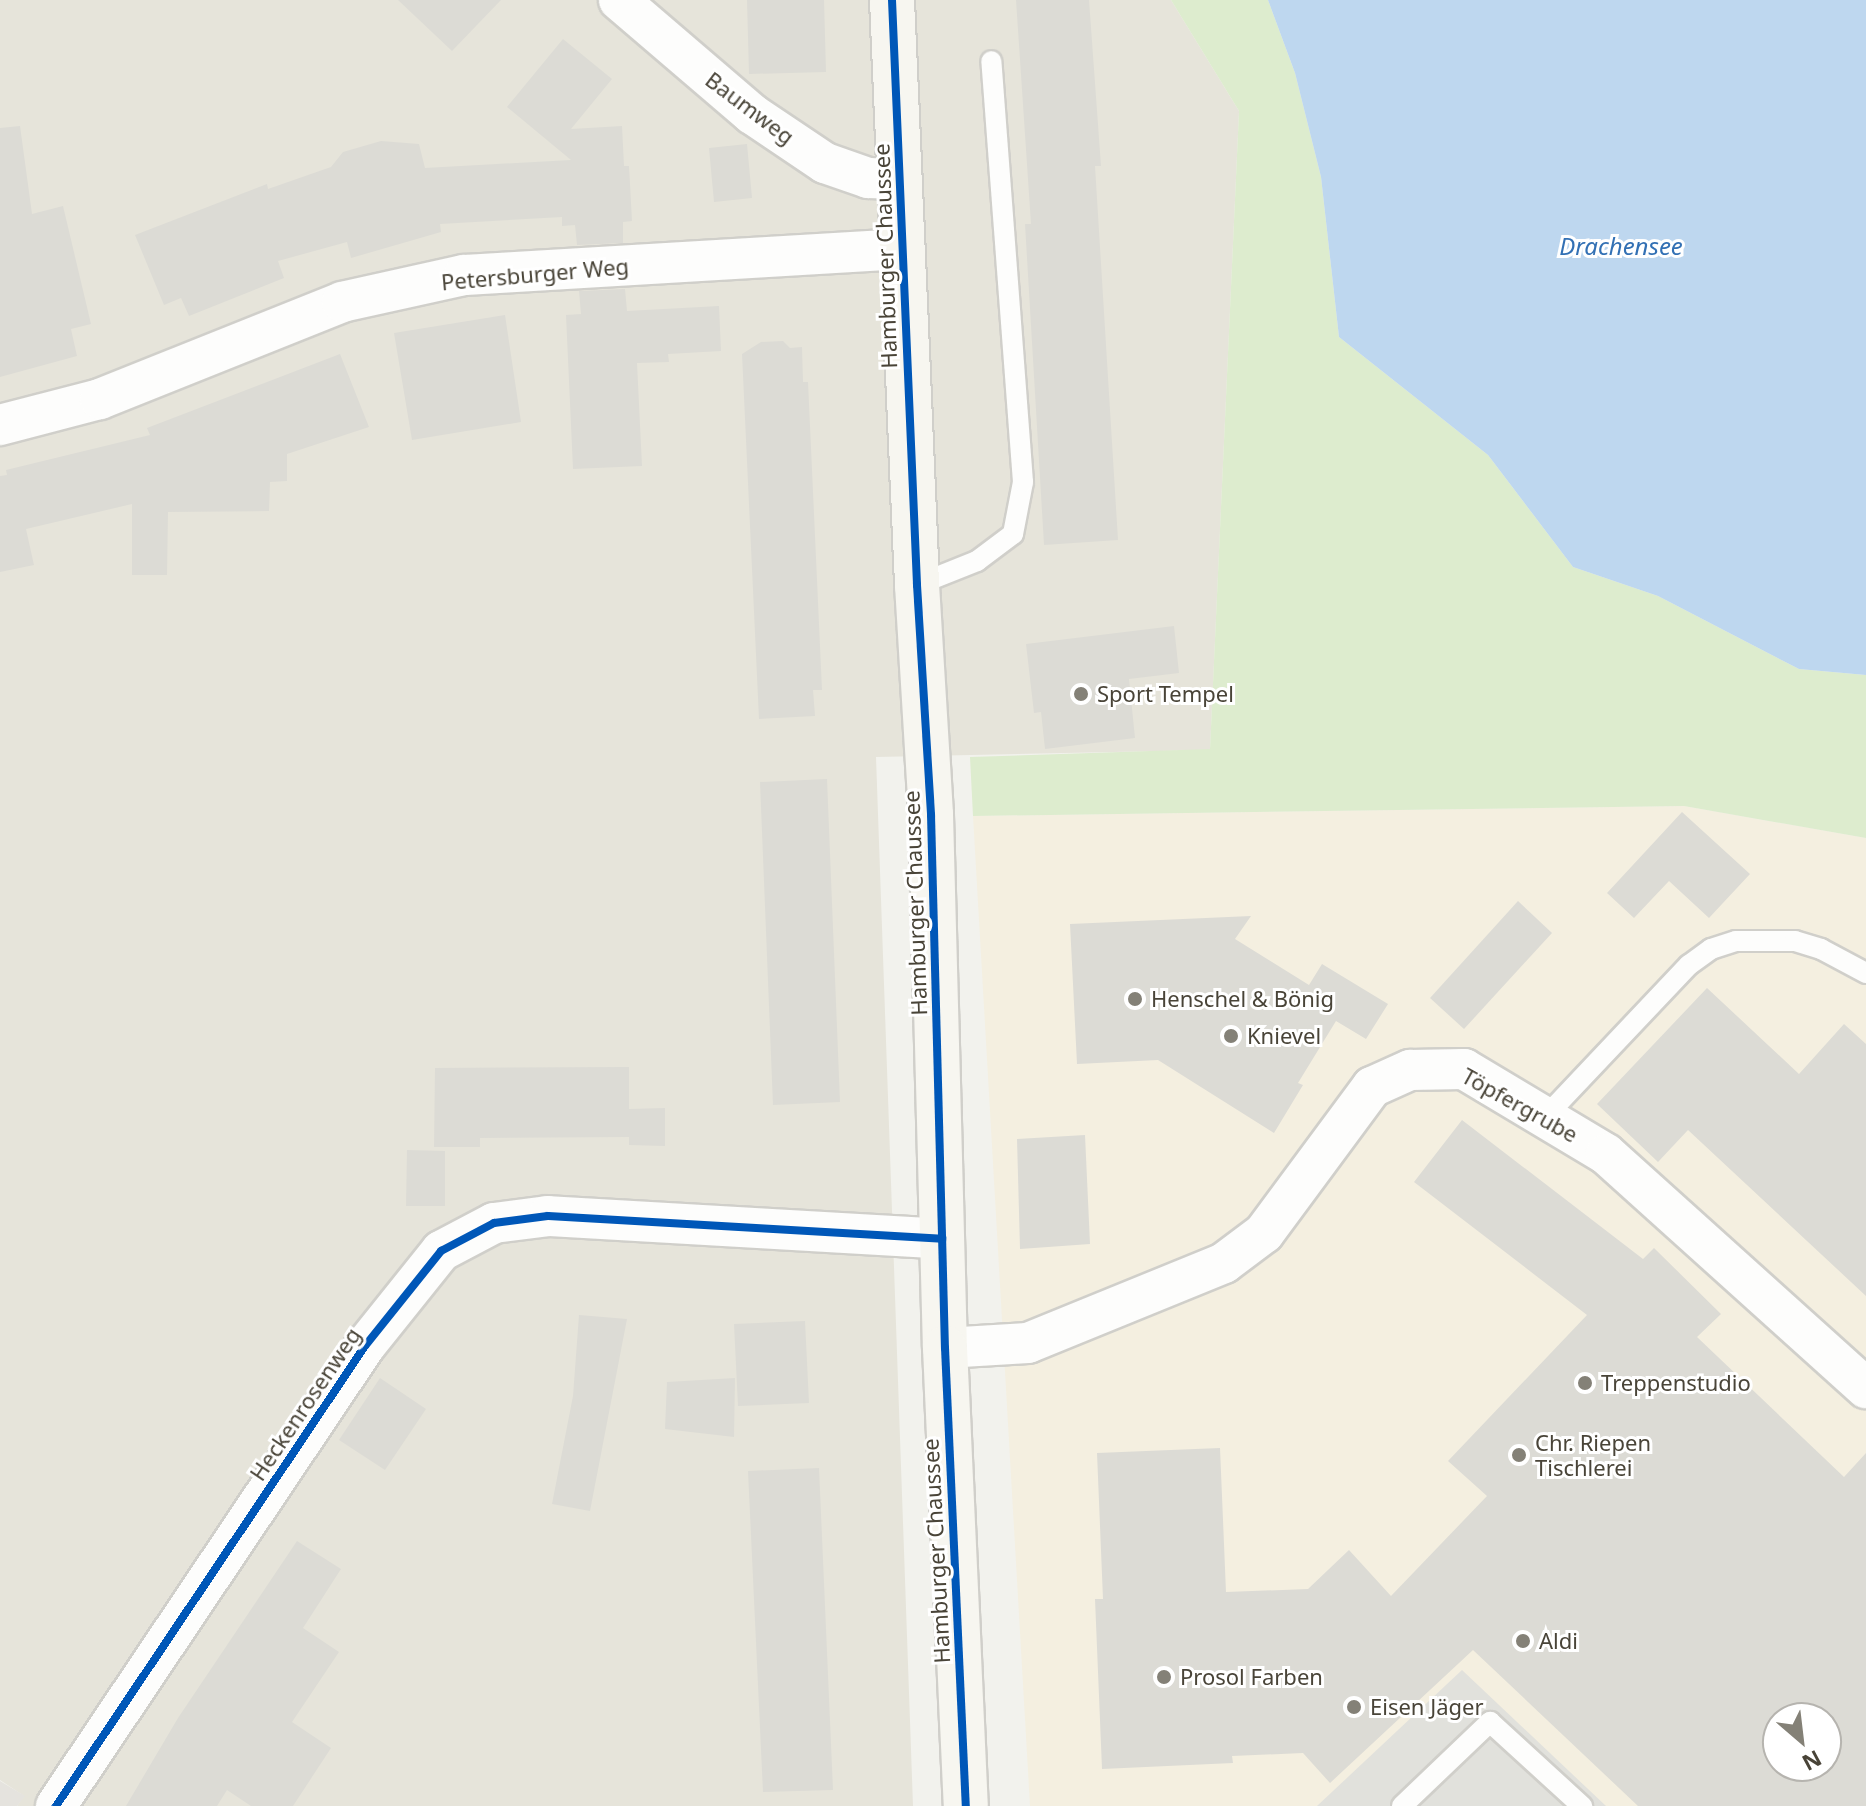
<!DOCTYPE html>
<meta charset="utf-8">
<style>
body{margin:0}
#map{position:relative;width:1866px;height:1806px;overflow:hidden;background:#f2f2ed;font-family:"Noto Sans",sans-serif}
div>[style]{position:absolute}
.residential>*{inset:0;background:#e6e4da}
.commercial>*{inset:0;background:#f4efe0}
.industrial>*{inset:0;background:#e5e3de}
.green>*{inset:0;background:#ddecce}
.parking>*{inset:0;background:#e1e1dc}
.water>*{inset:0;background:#bed7ef}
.building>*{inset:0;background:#dcdbd5}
.roads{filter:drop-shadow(2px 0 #d0cfca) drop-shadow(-2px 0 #d0cfca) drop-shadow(0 2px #d0cfca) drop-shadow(0 -2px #d0cfca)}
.service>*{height:20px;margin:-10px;padding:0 10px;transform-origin:10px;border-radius:10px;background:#fdfdfc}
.minor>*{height:40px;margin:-20px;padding:0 20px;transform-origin:20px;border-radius:20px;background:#fdfdfc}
.secondary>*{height:44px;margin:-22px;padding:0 22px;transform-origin:22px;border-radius:22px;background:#f7f6f0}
.cycleway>*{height:8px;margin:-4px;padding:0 4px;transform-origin:4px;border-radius:4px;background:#0057b8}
.dots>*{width:22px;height:22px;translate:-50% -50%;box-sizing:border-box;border:4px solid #fff;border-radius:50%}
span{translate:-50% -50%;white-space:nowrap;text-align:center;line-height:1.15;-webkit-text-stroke:6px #fff;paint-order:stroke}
.street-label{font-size:22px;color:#494438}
.poi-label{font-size:22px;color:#494438}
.left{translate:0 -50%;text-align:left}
.water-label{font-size:24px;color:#3270b4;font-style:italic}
.north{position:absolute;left:1762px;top:1702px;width:80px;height:80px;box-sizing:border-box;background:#fff;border:2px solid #b6b4af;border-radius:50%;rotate:152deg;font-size:22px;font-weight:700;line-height:32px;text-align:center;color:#494438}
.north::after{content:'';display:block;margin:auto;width:28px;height:36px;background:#848177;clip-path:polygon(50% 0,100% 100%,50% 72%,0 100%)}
</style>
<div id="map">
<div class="residential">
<i style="clip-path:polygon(0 0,1171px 0,1239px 111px,1210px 750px,876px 757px,913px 1806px,17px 1806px,24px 1796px,0 1780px)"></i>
</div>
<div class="commercial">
<i style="clip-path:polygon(evenodd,1684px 806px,1866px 838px,1866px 1806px,1030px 1806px,973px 816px,1684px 806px,1778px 1718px,1826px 1718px,1826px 1766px,1778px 1766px,1778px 1718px)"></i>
</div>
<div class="industrial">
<i style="clip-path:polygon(0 1781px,25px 1796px,17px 1806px,0 1806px)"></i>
</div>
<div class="green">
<i style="clip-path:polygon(1171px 0,1268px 0,1295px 73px,1321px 177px,1339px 337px,1488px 455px,1573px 567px,1658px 596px,1799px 669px,1866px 675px,1866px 838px,1684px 806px,973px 816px,970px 757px,1210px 749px,1239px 111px)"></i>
</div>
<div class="parking">
<i style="clip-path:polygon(1462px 1670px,1606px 1806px,1317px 1806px)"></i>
</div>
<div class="water">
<i style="clip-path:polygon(1268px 0,1866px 0,1866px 675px,1799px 669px,1658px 596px,1573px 567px,1488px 455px,1339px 337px,1321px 177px,1295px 73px)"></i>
</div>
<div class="building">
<i style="clip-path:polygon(398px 0,501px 0,452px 51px)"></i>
<i style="clip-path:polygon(747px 0,824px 0,826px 72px,749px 74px)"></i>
<i style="clip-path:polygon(1016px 0,1089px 0,1101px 166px,1095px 166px,1118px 540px,1044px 545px,1025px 224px,1031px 224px)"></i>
<i style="clip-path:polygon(563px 39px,612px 79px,571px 129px,622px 126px,624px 166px,629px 166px,632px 221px,623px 222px,623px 243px,577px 245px,575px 225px,562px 226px,562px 217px,440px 224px,441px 232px,351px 258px,347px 242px,278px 261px,284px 278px,189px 316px,181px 298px,164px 305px,135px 235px,267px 184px,268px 189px,331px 167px,343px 152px,381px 141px,419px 144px,425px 168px,571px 160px,507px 107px)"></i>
<i style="clip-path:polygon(20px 126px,32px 214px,63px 206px,91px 324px,71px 329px,77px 356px,0 377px,0 128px)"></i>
<i style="clip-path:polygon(747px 144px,752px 198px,714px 202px,709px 148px)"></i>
<i style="clip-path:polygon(625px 289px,627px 311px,719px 306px,721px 351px,668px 354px,669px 362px,637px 363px,642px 466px,573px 469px,566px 315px,581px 314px,579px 291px)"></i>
<i style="clip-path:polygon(505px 315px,521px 422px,412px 440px,394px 333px)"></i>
<i style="clip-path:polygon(783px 341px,790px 348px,802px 347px,803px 382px,808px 382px,822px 690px,813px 690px,815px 716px,759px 719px,742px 354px,761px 342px)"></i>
<i style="clip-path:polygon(340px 354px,369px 427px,287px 454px,287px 481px,270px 482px,269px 511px,168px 512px,167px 575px,132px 575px,132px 504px,26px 529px,34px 565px,0 572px,0 476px,7px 475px,6px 470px,150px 435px,147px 428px)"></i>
<i style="clip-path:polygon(1174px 626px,1179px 673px,1129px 679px,1135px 738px,1045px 749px,1041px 712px,1034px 713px,1026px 644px)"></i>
<i style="clip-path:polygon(827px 779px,840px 1102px,773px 1105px,760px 782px)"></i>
<i style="clip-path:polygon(1682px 812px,1750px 874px,1709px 918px,1669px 881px,1634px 918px,1607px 893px)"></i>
<i style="clip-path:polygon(1518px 901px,1552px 933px,1464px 1029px,1430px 998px)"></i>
<i style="clip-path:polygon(1251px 916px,1235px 939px,1309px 985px,1322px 964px,1388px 1004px,1366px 1039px,1336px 1021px,1298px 1083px,1303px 1085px,1274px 1133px,1158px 1060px,1077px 1064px,1070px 924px)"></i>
<i style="clip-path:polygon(1707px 988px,1799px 1074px,1844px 1024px,1866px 1044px,1866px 1296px,1688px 1130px,1658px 1162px,1597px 1104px)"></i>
<i style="clip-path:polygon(629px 1067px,629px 1137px,480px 1138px,480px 1147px,434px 1147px,435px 1068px)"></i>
<i style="clip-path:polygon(665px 1108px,665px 1146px,629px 1145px,629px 1109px)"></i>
<i style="clip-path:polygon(evenodd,1462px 1120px,1643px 1259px,1654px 1248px,1721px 1314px,1697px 1337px,1844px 1477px,1866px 1453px,1866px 1806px,1638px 1806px,1473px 1650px,1330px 1783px,1303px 1753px,1232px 1756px,1233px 1763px,1102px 1769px,1095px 1599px,1103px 1599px,1097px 1453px,1220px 1448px,1226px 1592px,1308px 1589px,1349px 1550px,1391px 1596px,1487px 1496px,1448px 1461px,1587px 1315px,1414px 1182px,1462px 1120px,1778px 1718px,1826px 1718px,1826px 1766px,1778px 1766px,1778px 1718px)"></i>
<i style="clip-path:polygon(1085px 1135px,1090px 1244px,1020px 1249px,1017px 1139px)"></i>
<i style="clip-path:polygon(407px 1150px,445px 1151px,445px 1206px,406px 1206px)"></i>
<i style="clip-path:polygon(579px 1315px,627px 1319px,590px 1511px,552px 1504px,573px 1396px)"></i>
<i style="clip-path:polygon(805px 1321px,809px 1403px,738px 1406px,734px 1324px)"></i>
<i style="clip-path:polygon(380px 1378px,426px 1409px,385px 1470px,339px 1440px)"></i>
<i style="clip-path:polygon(735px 1378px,734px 1437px,665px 1429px,667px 1382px)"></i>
<i style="clip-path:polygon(819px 1468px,833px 1790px,763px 1792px,748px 1471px)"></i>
<i style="clip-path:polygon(297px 1541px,341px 1569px,303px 1628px,339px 1652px,292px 1722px,331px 1748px,293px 1806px,251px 1806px,227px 1790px,217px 1806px,126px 1806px,178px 1718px)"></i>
</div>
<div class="roads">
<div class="service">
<i style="left:917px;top:585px;width:65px;rotate:-21.8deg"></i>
<i style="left:977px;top:561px;width:45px;rotate:-36.9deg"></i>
<i style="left:1013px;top:534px;width:53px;rotate:-79.1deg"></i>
<i style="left:1023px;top:482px;width:422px;rotate:-94.3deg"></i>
<i style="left:1546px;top:1116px;width:208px;rotate:-46.6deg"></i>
<i style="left:1689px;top:965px;width:27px;rotate:-36deg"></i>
<i style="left:1711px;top:949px;width:26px;rotate:-18deg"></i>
<i style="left:1736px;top:941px;width:59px"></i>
<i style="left:1795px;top:941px;width:27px;rotate:17deg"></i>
<i style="left:1821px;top:949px;width:51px;rotate:28.1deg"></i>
<i style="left:1402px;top:1806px;width:122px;rotate:-43.7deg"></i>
<i style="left:1490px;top:1722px;width:125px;rotate:42.4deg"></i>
</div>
<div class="minor">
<i style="left:619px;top:0;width:175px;rotate:40.6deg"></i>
<i style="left:752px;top:114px;width:88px;rotate:33.9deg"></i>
<i style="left:825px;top:163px;width:46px;rotate:19.2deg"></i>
<i style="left:868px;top:178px;width:32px;rotate:2deg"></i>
<i style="left:0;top:425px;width:103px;rotate:-14.6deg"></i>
<i style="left:100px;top:399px;width:261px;rotate:-21.8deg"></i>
<i style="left:342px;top:302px;width:125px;rotate:-12.5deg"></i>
<i style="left:464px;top:275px;width:440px;rotate:-3.4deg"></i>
<i style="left:945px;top:1348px;width:83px;rotate:-3.4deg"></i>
<i style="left:1028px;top:1343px;width:212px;rotate:-22.2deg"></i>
<i style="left:1224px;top:1263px;width:50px;rotate:-36.9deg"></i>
<i style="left:1264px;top:1233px;width:182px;rotate:-53.5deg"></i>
<i style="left:1372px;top:1087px;width:42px;rotate:-24.1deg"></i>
<i style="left:1410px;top:1070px;width:54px;rotate:-1.1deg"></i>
<i style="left:1464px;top:1069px;width:165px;rotate:30.9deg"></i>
<i style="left:1606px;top:1154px;width:350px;rotate:42deg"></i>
<i style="left:56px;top:1806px;width:554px;rotate:-56.11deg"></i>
<i style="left:365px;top:1346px;width:122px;rotate:-51.3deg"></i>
<i style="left:441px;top:1251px;width:60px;rotate:-27.8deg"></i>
<i style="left:494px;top:1223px;width:54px;rotate:-7.4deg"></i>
<i style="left:548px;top:1216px;width:395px;rotate:3.3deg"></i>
</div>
<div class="secondary">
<i style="left:892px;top:0;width:586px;rotate:87.55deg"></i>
<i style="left:917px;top:585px;width:230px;rotate:86.5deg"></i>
<i style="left:931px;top:815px;width:533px;rotate:88.5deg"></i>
<i style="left:945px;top:1348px;width:458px;rotate:87.4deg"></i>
</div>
</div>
<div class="cycleway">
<i style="left:892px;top:0;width:586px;rotate:87.55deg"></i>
<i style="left:917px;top:585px;width:230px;rotate:86.5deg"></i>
<i style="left:931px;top:815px;width:533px;rotate:88.5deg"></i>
<i style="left:945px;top:1348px;width:458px;rotate:87.4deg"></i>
<i style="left:56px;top:1806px;width:554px;rotate:-56.11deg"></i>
<i style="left:365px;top:1346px;width:122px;rotate:-51.3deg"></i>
<i style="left:441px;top:1251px;width:60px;rotate:-27.8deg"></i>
<i style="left:494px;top:1223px;width:54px;rotate:-7.4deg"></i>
<i style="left:548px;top:1216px;width:395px;rotate:3.3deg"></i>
</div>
<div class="dots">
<i style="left:1081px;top:694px;background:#848177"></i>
<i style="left:1135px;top:999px;background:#848177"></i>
<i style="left:1231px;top:1036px;background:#848177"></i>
<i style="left:1585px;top:1383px;background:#848177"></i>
<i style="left:1519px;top:1455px;background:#848177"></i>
<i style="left:1523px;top:1641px;background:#848177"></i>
<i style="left:1164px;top:1677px;background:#848177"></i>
<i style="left:1354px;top:1707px;background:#848177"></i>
</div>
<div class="street-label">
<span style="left:750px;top:108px;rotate:37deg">Baumweg</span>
<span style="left:885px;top:256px;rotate:-92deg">Hamburger Chaussee</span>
<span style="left:535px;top:274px;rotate:-5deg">Petersburger Weg</span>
<span style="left:915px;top:903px;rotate:-92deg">Hamburger Chaussee</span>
<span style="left:1520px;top:1105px;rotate:29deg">Töpfergrube</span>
<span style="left:305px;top:1404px;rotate:-56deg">Heckenrosenweg</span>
<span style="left:936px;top:1551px;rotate:-93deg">Hamburger Chaussee</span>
</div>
<div class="poi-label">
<span class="left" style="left:1097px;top:694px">Sport Tempel</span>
<span class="left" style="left:1151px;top:999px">Henschel &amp; Bönig</span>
<span class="left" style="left:1247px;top:1036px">Knievel</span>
<span class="left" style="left:1601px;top:1383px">Treppenstudio</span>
<span class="left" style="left:1535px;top:1455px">Chr. Riepen<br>Tischlerei</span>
<span class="left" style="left:1539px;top:1641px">Aldi</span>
<span class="left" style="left:1180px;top:1677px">Prosol Farben</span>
<span class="left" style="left:1370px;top:1707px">Eisen Jäger</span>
</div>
<div class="water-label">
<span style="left:1621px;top:246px">Drachensee</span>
</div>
<div class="north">N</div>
</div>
